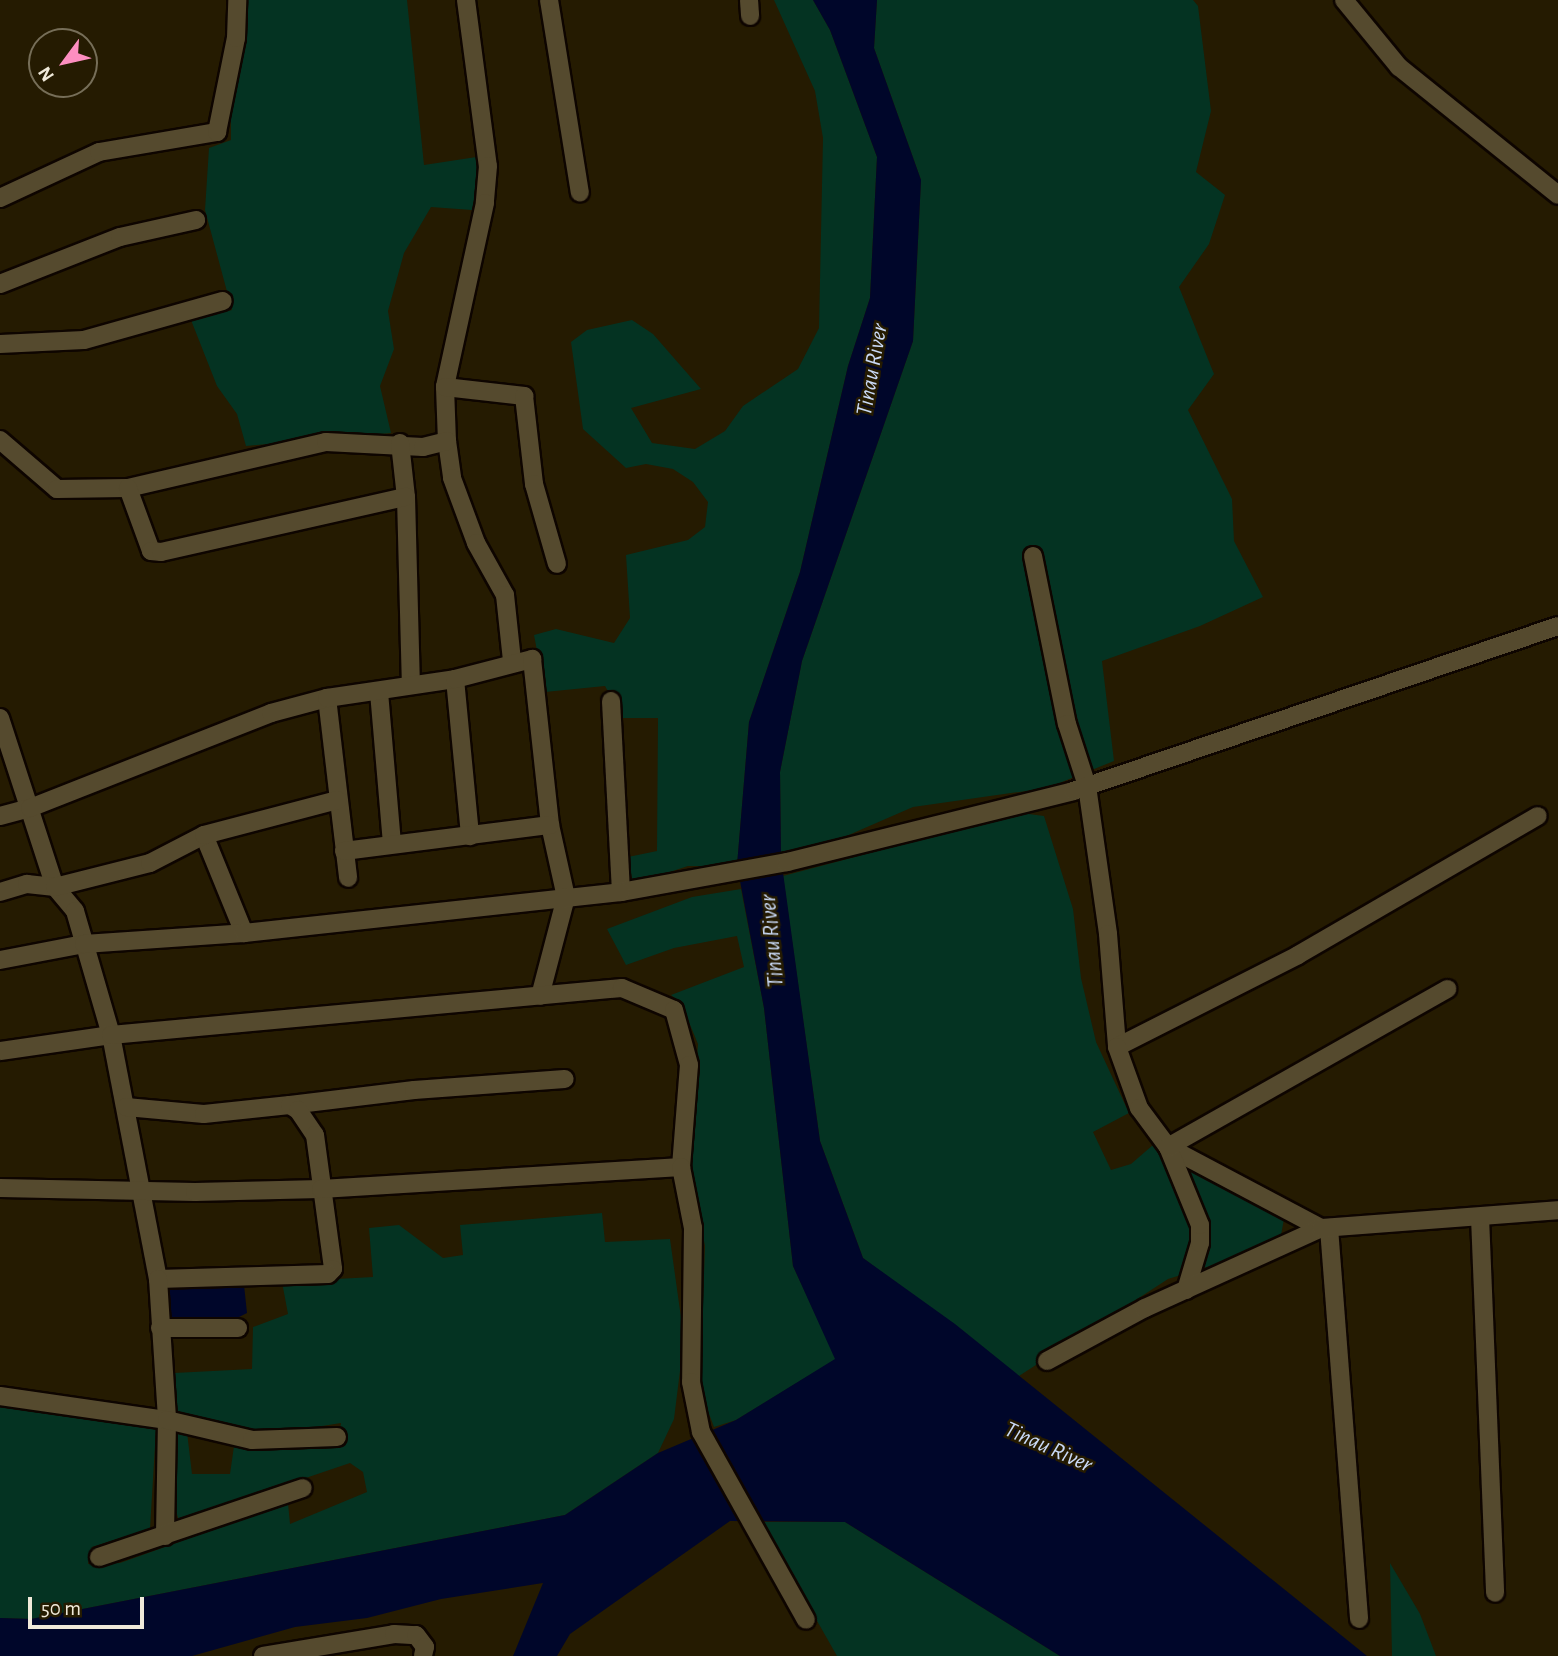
<!DOCTYPE html>
<style>
body{margin:0}
#map{position:relative;width:1558px;height:1656px;overflow:hidden;background:#251b01;font-family:"Alegreya Sans",sans-serif}
div>[style]{position:absolute}
.green>*{inset:0;background:#043322}
.water>*{inset:0;background:#00062a}
.roads{filter:drop-shadow(2px 0 #0e0500) drop-shadow(-2px 0 #0e0500) drop-shadow(0 2px #0e0500) drop-shadow(0 -2px #0e0500)}
.minor>*{height:18px;margin:-9px;padding:0 9px;transform-origin:9px;border-radius:9px;background:#554a2e}
span{translate:-50% -50%;white-space:nowrap;text-align:center;line-height:1.15;-webkit-text-stroke:5px #251b01;paint-order:stroke}
.water-label{font-size:23px;color:#c9d9f6;font-style:italic}
.north{position:absolute;left:28px;top:28px;width:70px;height:70px;box-sizing:border-box;background:#251b01;border:2px solid #766e58;border-radius:50%;rotate:237deg;font-size:19px;font-weight:700;line-height:28px;text-align:center;color:#f0eada}
.north::after{content:'';display:block;margin:auto;width:24px;height:32px;background:#fd8ec0;clip-path:polygon(50% 0,100% 100%,50% 72%,0 100%)}
.scale{position:absolute;left:28px;top:1597px;width:116px;height:32px;box-sizing:border-box;border:4px solid #f0eada;border-top:0;padding-left:9px;font-size:21px;line-height:24px;white-space:nowrap;color:#f0eada;-webkit-text-stroke:5px #251b01;paint-order:stroke}
</style>
<div id="map">
<div class="green">
<i style="clip-path:polygon(248px 0,407px 0,424px 165px,483px 156px,472px 210px,431px 207px,404px 253px,388px 311px,394px 349px,380px 386px,391px 433px,246px 446px,237px 414px,217px 386px,191px 320px,232px 310px,205px 210px,209px 148px,231px 140px,231px 109px)"></i>
<i style="clip-path:polygon(774px 0,813px 0,830px 30px,877px 157px,870px 298px,848px 366px,800px 572px,749px 722px,737px 866px,688px 866px,633px 884px,628px 857px,657px 851px,658px 718px,623px 718px,605px 686px,545px 692px,534px 635px,556px 629px,614px 643px,630px 618px,626px 555px,688px 540px,705px 527px,708px 502px,693px 482px,673px 469px,646px 464px,626px 468px,583px 429px,571px 342px,587px 330px,632px 320px,653px 334px,701px 389px,631px 408px,652px 443px,695px 449px,725px 431px,743px 406px,798px 369px,819px 328px,823px 138px,815px 91px)"></i>
<i style="clip-path:polygon(877px 0,1193px 0,1198px 6px,1211px 111px,1196px 172px,1225px 195px,1209px 244px,1179px 287px,1214px 374px,1188px 410px,1232px 499px,1234px 541px,1263px 597px,1200px 626px,1102px 661px,1114px 761px,1047px 788px,913px 807px,828px 844px,781px 858px,780px 772px,802px 661px,913px 341px,921px 180px,874px 48px)"></i>
<i style="clip-path:polygon(1021px 813px,1044px 816px,1073px 909px,1081px 978px,1096px 1042px,1129px 1113px,1093px 1132px,1111px 1170px,1131px 1164px,1153px 1145px,1284px 1219px,1281px 1235px,1233px 1259px,1168px 1279px,1019px 1376px,863px 1258px,820px 1141px,783px 876px)"></i>
<i style="clip-path:polygon(741px 889px,764px 1008px,793px 1266px,836px 1359px,736px 1420px,714px 1427px,700px 1390px,705px 1246px,689px 1164px,698px 1044px,681px 1003px,671px 995px,744px 967px,737px 936px,674px 948px,626px 965px,607px 929px,692px 897px)"></i>
<i style="clip-path:polygon(602px 1213px,605px 1242px,670px 1239px,684px 1339px,674px 1419px,658px 1453px,565px 1515px,31px 1619px,0 1618px,0 1406px,156px 1429px,150px 1529px,92px 1547px,88px 1564px,120px 1563px,288px 1503px,290px 1524px,367px 1492px,363px 1472px,350px 1463px,179px 1521px,170px 1491px,173px 1430px,187px 1432px,192px 1474px,230px 1474px,234px 1446px,311px 1448px,338px 1442px,341px 1423px,278px 1433px,220px 1427px,174px 1414px,174px 1373px,252px 1369px,253px 1327px,288px 1314px,282px 1282px,373px 1277px,369px 1228px,399px 1225px,443px 1258px,463px 1255px,460px 1225px)"></i>
<i style="clip-path:polygon(761px 1522px,845px 1522px,1060px 1656px,837px 1656px)"></i>
<i style="clip-path:polygon(1390px 1563px,1420px 1614px,1436px 1656px,1392px 1656px)"></i>
</div>
<div class="water">
<i style="clip-path:polygon(813px 0,877px 0,874px 48px,921px 180px,913px 341px,802px 661px,780px 772px,781px 858px,820px 1141px,863px 1258px,955px 1324px,1367px 1656px,1060px 1656px,845px 1522px,730px 1521px,570px 1634px,557px 1656px,513px 1656px,543px 1583px,441px 1599px,367px 1618px,295px 1627px,192px 1656px,0 1656px,0 1618px,31px 1619px,565px 1515px,658px 1453px,736px 1420px,835px 1359px,793px 1266px,764px 1008px,737px 865px,749px 722px,800px 572px,848px 366px,870px 298px,877px 157px,830px 30px)"></i>
<i style="clip-path:polygon(166px 1282px,244px 1285px,247px 1313px,231px 1321px,164px 1319px)"></i>
</div>
<div class="roads">
<div class="minor">
<i style="left:466px;top:0;width:167px;rotate:82.5deg"></i>
<i style="left:488px;top:166px;width:37px;rotate:95deg"></i>
<i style="left:485px;top:203px;width:188px;rotate:102.3deg"></i>
<i style="left:445px;top:387px;width:54px;rotate:87.9deg"></i>
<i style="left:447px;top:441px;width:37px;rotate:82deg"></i>
<i style="left:452px;top:478px;width:69px;rotate:69.7deg"></i>
<i style="left:476px;top:543px;width:60px;rotate:60.9deg"></i>
<i style="left:505px;top:595px;width:66px;rotate:83.9deg"></i>
<i style="left:549px;top:0;width:195px;rotate:80.9deg"></i>
<i style="left:749px;top:0;width:16px;rotate:86deg"></i>
<i style="left:1344px;top:0;width:87px;rotate:50.6deg"></i>
<i style="left:1399px;top:67px;width:204px;rotate:38.8deg"></i>
<i style="left:0;top:198px;width:109px;rotate:-24.9deg"></i>
<i style="left:99px;top:152px;width:120px;rotate:-9.6deg"></i>
<i style="left:217px;top:132px;width:96px;rotate:-78.6deg"></i>
<i style="left:236px;top:38px;width:38px;rotate:-88deg"></i>
<i style="left:0;top:284px;width:129px;rotate:-21.4deg"></i>
<i style="left:120px;top:237px;width:78px;rotate:-12.6deg"></i>
<i style="left:0;top:344px;width:84px;rotate:-2.7deg"></i>
<i style="left:84px;top:340px;width:144px;rotate:-15.7deg"></i>
<i style="left:445px;top:387px;width:80px;rotate:6.5deg"></i>
<i style="left:524px;top:396px;width:89px;rotate:83.5deg"></i>
<i style="left:534px;top:484px;width:83px;rotate:74deg"></i>
<i style="left:0;top:440px;width:75px;rotate:40.7deg"></i>
<i style="left:57px;top:489px;width:71px;rotate:-0.8deg"></i>
<i style="left:128px;top:488px;width:203px;rotate:-13.1deg"></i>
<i style="left:326px;top:442px;width:97px;rotate:3deg"></i>
<i style="left:423px;top:447px;width:25px;rotate:-14deg"></i>
<i style="left:400px;top:443px;width:54px;rotate:83.7deg"></i>
<i style="left:406px;top:497px;width:187px;rotate:88.5deg"></i>
<i style="left:128px;top:488px;width:67px;rotate:69.9deg"></i>
<i style="left:151px;top:551px;width:10px;rotate:6deg"></i>
<i style="left:161px;top:552px;width:251px;rotate:-12.7deg"></i>
<i style="left:1033px;top:556px;width:171px;rotate:78.6deg"></i>
<i style="left:1067px;top:724px;width:65px;rotate:72.1deg"></i>
<i style="left:1087px;top:786px;width:149px;rotate:81.9deg"></i>
<i style="left:1108px;top:934px;width:113px;rotate:85.4deg"></i>
<i style="left:1117px;top:1047px;width:203px;rotate:-26.9deg"></i>
<i style="left:1298px;top:955px;width:277px;rotate:-30.1deg"></i>
<i style="left:455px;top:679px;width:158px;rotate:84.5deg"></i>
<i style="left:379px;top:692px;width:152px;rotate:85.1deg"></i>
<i style="left:327px;top:698px;width:181px;rotate:83.3deg"></i>
<i style="left:611px;top:701px;width:191px;rotate:87deg"></i>
<i style="left:621px;top:892px;width:169px;rotate:-10.2deg"></i>
<i style="left:787px;top:862px;width:295px;rotate:-13.9deg"></i>
<i style="left:1073px;top:791px;width:512px;rotate:-18.79deg"></i>
<i style="left:0;top:718px;width:178px;rotate:72deg"></i>
<i style="left:55px;top:887px;width:31px;rotate:50deg"></i>
<i style="left:75px;top:911px;width:129px;rotate:73.8deg"></i>
<i style="left:111px;top:1035px;width:248px;rotate:79.1deg"></i>
<i style="left:0;top:816px;width:31px;rotate:-15deg"></i>
<i style="left:30px;top:808px;width:259px;rotate:-21.5deg"></i>
<i style="left:271px;top:713px;width:58px;rotate:-15deg"></i>
<i style="left:327px;top:698px;width:129px;rotate:-8.4deg"></i>
<i style="left:455px;top:679px;width:80px;rotate:-14.6deg"></i>
<i style="left:532px;top:659px;width:167px;rotate:83.8deg"></i>
<i style="left:550px;top:825px;width:74px;rotate:77.5deg"></i>
<i style="left:566px;top:897px;width:102px;rotate:104.7deg"></i>
<i style="left:204px;top:835px;width:106px;rotate:67.8deg"></i>
<i style="left:344px;top:851px;width:208px;rotate:-7.2deg"></i>
<i style="left:0;top:892px;width:28px;rotate:-17deg"></i>
<i style="left:27px;top:884px;width:28px;rotate:6deg"></i>
<i style="left:55px;top:887px;width:98px;rotate:-14.2deg"></i>
<i style="left:150px;top:863px;width:61px;rotate:-27.4deg"></i>
<i style="left:204px;top:835px;width:138px;rotate:-14.7deg"></i>
<i style="left:0;top:960px;width:86px;rotate:-10.8deg"></i>
<i style="left:84px;top:944px;width:160px;rotate:-3.9deg"></i>
<i style="left:244px;top:933px;width:379px;rotate:-6.2deg"></i>
<i style="left:1117px;top:1047px;width:65px;rotate:70.2deg"></i>
<i style="left:1139px;top:1108px;width:49px;rotate:53.4deg"></i>
<i style="left:1168px;top:1147px;width:173px;rotate:27.9deg"></i>
<i style="left:0;top:1051px;width:112px;rotate:-8.2deg"></i>
<i style="left:111px;top:1035px;width:513px;rotate:-5.26deg"></i>
<i style="left:622px;top:988px;width:56px;rotate:22.9deg"></i>
<i style="left:674px;top:1010px;width:57px;rotate:74.7deg"></i>
<i style="left:689px;top:1065px;width:102px;rotate:94.5deg"></i>
<i style="left:290px;top:1105px;width:125px;rotate:-6.9deg"></i>
<i style="left:414px;top:1090px;width:151px;rotate:-4.2deg"></i>
<i style="left:126px;top:1107px;width:78px;rotate:5.1deg"></i>
<i style="left:204px;top:1114px;width:86px;rotate:-6deg"></i>
<i style="left:290px;top:1105px;width:9px;rotate:32deg"></i>
<i style="left:298px;top:1110px;width:30px;rotate:56deg"></i>
<i style="left:315px;top:1135px;width:135px;rotate:82.3deg"></i>
<i style="left:333px;top:1269px;width:7px;rotate:135deg"></i>
<i style="left:328px;top:1274px;width:170px;rotate:178.3deg"></i>
<i style="left:158px;top:1279px;width:141px;rotate:86.3deg"></i>
<i style="left:167px;top:1420px;width:116px;rotate:91deg"></i>
<i style="left:0;top:1188px;width:195px;rotate:1.2deg"></i>
<i style="left:195px;top:1192px;width:126px;rotate:-1.4deg"></i>
<i style="left:321px;top:1189px;width:361px;rotate:-3.5deg"></i>
<i style="left:681px;top:1167px;width:62px;rotate:78.9deg"></i>
<i style="left:693px;top:1228px;width:154px;rotate:90.7deg"></i>
<i style="left:691px;top:1382px;width:51px;rotate:78.7deg"></i>
<i style="left:701px;top:1432px;width:215px;rotate:60.8deg"></i>
<i style="left:1480px;top:1217px;width:376px;rotate:87.7deg"></i>
<i style="left:1329px;top:1228px;width:392px;rotate:85.6deg"></i>
<i style="left:1186px;top:1290px;width:49px;rotate:-73.4deg"></i>
<i style="left:1200px;top:1243px;width:18px;rotate:-90deg"></i>
<i style="left:1200px;top:1225px;width:84px;rotate:-112.3deg"></i>
<i style="left:1168px;top:1147px;width:321px;rotate:-29.5deg"></i>
<i style="left:160px;top:1328px;width:78px"></i>
<i style="left:1047px;top:1361px;width:111px;rotate:-28.4deg"></i>
<i style="left:1145px;top:1308px;width:193px;rotate:-24.4deg"></i>
<i style="left:1321px;top:1228px;width:238px;rotate:-4.3deg"></i>
<i style="left:0;top:1396px;width:169px;rotate:8.2deg"></i>
<i style="left:167px;top:1420px;width:87px;rotate:13.2deg"></i>
<i style="left:252px;top:1440px;width:85px;rotate:-2deg"></i>
<i style="left:99px;top:1557px;width:215px;rotate:-18.7deg"></i>
<i style="left:263px;top:1656px;width:133px;rotate:-9.5deg"></i>
<i style="left:394px;top:1634px;width:22px;rotate:3deg"></i>
<i style="left:416px;top:1635px;width:15px;rotate:53deg"></i>
<i style="left:425px;top:1647px;width:9px;rotate:103deg"></i>
</div>
</div>
<div class="water-label">
<span style="left:873px;top:370px;rotate:-80deg">Tinau River</span>
<span style="left:773px;top:941px;rotate:-95deg">Tinau River</span>
<span style="left:1048px;top:1448px;rotate:24deg">Tinau River</span>
</div>
<div class="north">N</div>
<div class="scale">50 m</div>
</div>
